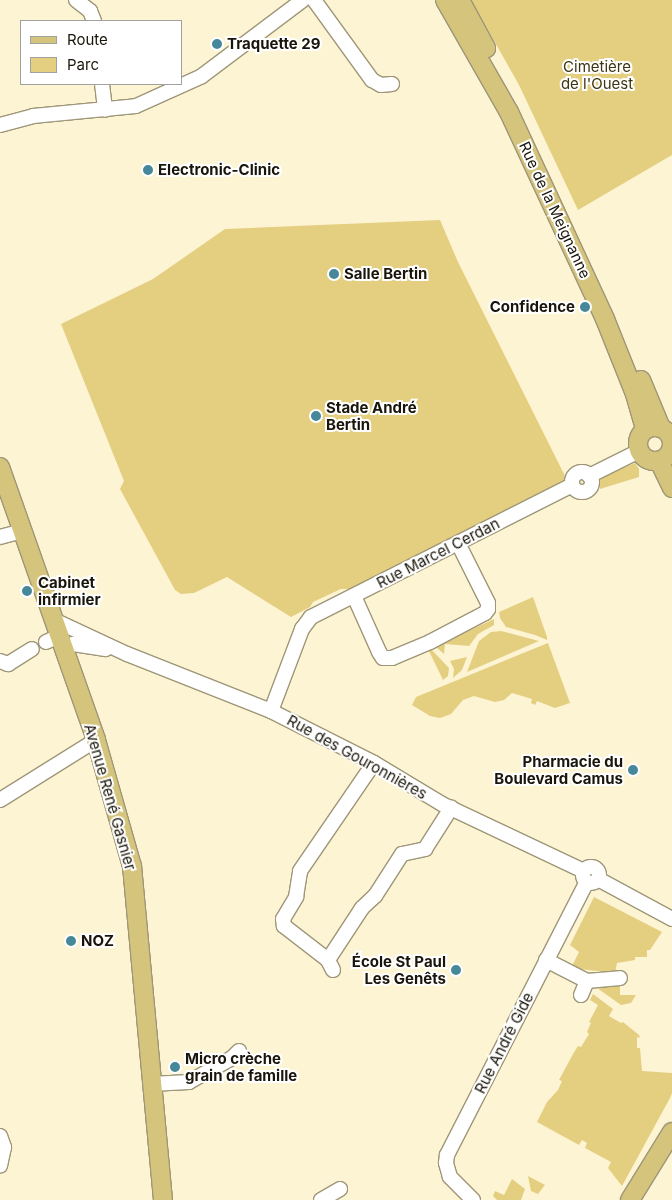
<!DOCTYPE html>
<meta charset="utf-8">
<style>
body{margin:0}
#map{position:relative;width:672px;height:1200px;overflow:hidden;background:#fdf4d4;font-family:Inter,sans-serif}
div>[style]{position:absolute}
.green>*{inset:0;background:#e4cf80}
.roads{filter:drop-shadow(1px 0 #9e9677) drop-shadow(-1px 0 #9e9677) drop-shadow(0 1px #9e9677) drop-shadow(0 -1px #9e9677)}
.minor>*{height:14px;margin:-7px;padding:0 7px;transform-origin:7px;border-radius:7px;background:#fff}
.minor>.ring{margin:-7px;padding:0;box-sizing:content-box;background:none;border:14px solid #fff;border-radius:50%}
.major>*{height:18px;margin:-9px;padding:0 9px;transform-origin:9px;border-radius:9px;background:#d5c47c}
.major>.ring{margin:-9px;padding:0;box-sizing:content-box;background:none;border:18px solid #d5c47c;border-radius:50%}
.dots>*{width:14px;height:14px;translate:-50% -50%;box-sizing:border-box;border:2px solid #fff;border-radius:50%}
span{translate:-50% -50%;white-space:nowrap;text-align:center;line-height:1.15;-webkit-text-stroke:4px #fff;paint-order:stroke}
.poi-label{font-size:15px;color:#19150a;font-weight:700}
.left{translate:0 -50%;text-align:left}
.right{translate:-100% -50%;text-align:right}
.park-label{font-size:15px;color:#3e3513}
.street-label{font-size:15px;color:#19150a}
.legend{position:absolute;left:20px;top:20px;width:162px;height:65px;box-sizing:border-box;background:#fff;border:1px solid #a3a19d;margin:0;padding:6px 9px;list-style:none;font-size:15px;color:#19150a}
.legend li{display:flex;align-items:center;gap:10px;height:25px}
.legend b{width:25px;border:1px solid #a3a19d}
</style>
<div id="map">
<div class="green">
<i style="clip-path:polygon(471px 0,672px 0,672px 155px,578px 210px,519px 85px)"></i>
<i style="clip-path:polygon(440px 220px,458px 262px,567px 480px,353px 589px,341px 589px,313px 602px,310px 607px,291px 617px,227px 577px,194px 593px,181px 594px,175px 590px,120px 489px,124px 481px,61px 324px,153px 279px,225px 229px)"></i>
<i style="clip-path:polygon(635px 463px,639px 469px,639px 477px,600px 489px,599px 482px,602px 477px)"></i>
<i style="clip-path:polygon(533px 597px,547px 637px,547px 640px,535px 635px,506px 627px,500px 618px,499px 612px)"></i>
<i style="clip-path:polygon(494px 619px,494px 625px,478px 634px,469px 646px,445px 644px,444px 654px,437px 648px,436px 646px)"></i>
<i style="clip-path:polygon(501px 631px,539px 641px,467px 672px,479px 641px,491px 632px)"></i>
<i style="clip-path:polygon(548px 643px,570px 703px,555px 708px,537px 701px,535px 705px,531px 703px,532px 699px,512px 693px,504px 700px,495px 702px,474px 696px,463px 700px,451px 714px,440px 718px,430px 716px,412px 705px,416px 697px)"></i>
<i style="clip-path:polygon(430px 648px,449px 668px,448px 676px,443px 680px,428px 649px)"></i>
<i style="clip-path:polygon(467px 657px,462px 670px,453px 678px,454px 669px,450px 661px)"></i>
<i style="clip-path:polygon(594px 897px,662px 932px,650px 950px,647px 950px,647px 957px,635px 957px,635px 960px,617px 963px,615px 973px,579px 969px,572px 966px,579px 952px,570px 945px)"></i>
<i style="clip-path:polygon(620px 984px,620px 995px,636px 995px,631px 1003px,621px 1005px,597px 988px)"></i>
<i style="clip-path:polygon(593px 994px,613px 1009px,609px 1016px,621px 1023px,623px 1022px,639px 1035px,640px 1038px,637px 1037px,637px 1048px,640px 1048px,642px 1071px,672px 1073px,672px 1093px,670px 1098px,622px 1186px,608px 1168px,611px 1162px,585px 1148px,587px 1143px,582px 1140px,579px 1145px,537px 1122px,547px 1102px,558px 1090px,562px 1081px,559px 1080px,573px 1054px,578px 1046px,581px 1047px,589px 1034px,587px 1032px,591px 1023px,589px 1022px,598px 1005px,590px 1000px)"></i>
<i style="clip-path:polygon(528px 1176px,545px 1185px,538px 1194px,531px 1191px)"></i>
<i style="clip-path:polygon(512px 1179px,525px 1189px,521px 1200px,497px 1200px,493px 1196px,495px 1191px,504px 1195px)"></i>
</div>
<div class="roads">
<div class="minor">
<i style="left:76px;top:0;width:18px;rotate:38deg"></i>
<i style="left:90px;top:11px;width:11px;rotate:68deg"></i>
<i style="left:314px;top:0;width:99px;rotate:54.1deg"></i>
<i style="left:372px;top:80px;width:10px;rotate:29deg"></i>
<i style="left:381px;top:85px;width:11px;rotate:-5deg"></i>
<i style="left:102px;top:84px;width:26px;rotate:83deg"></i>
<i style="left:0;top:125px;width:34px;rotate:-15deg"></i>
<i style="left:33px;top:116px;width:103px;rotate:-5.5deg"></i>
<i style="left:136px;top:106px;width:72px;rotate:-24.4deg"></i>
<i style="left:202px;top:76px;width:126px;rotate:-37deg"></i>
<i style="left:669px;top:434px;width:3px;rotate:-18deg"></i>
<i class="ring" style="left:572px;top:472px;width:6px;height:6px"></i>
<i style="left:589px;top:476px;width:56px;rotate:-26.6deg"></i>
<i style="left:0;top:537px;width:24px;rotate:-15deg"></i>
<i style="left:354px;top:596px;width:61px;rotate:65.9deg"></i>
<i style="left:379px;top:652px;width:7px;rotate:56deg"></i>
<i style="left:383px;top:658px;width:9px"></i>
<i style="left:392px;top:658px;width:41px;rotate:-22.8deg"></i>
<i style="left:430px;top:642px;width:62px;rotate:-27.8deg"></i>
<i style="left:485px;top:613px;width:5px;rotate:-53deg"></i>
<i style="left:488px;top:609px;width:6px;rotate:-90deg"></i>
<i style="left:488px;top:603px;width:67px;rotate:-116.6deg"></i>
<i style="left:54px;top:620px;width:81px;rotate:25deg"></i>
<i style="left:127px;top:654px;width:155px;rotate:21.6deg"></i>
<i style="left:271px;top:711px;width:115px;rotate:26.8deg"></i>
<i style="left:374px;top:763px;width:79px;rotate:31.1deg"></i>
<i style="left:442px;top:804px;width:157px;rotate:25.3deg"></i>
<i style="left:46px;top:642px;width:14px;rotate:-25deg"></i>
<i style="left:64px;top:649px;width:10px;rotate:-29deg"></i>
<i style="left:73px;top:644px;width:33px;rotate:9deg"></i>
<i style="left:0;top:661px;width:9px;rotate:21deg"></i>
<i style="left:8px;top:664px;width:28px;rotate:-32deg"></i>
<i style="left:271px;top:711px;width:88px;rotate:-69.3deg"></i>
<i style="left:302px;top:629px;width:15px;rotate:-53deg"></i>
<i style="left:311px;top:617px;width:292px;rotate:-26.8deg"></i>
<i style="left:0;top:800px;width:113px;rotate:-32deg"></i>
<i class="ring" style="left:583px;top:867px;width:2px;height:2px"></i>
<i style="left:598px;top:879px;width:84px;rotate:28.4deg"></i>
<i style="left:328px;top:960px;width:56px;rotate:-142.3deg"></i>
<i style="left:284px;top:926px;width:7px;rotate:-98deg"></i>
<i style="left:283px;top:919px;width:26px;rotate:-59deg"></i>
<i style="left:296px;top:897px;width:26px;rotate:-81deg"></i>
<i style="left:300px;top:871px;width:131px;rotate:-55.6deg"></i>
<i style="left:546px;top:960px;width:46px;rotate:27.1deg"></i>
<i style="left:587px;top:981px;width:33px;rotate:-5deg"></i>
<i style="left:333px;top:970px;width:11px;rotate:-117deg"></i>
<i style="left:328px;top:960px;width:62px;rotate:-56.8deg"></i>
<i style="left:362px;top:908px;width:18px;rotate:-43deg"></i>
<i style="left:375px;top:896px;width:50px;rotate:-57.3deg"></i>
<i style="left:402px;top:854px;width:24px;rotate:-12deg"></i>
<i style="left:425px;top:849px;width:49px;rotate:-57.6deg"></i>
<i style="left:581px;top:995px;width:15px;rotate:-67deg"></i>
<i style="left:151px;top:1084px;width:38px;rotate:-3deg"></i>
<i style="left:189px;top:1082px;width:49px;rotate:-29.2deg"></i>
<i style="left:232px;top:1058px;width:10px;rotate:-45deg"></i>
<i style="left:0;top:1136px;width:12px;rotate:70deg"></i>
<i style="left:4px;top:1147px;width:19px;rotate:102deg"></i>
<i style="left:321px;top:1200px;width:22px;rotate:-30deg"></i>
<i style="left:473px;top:1200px;width:33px;rotate:-135deg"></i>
<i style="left:450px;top:1177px;width:15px;rotate:-106deg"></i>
<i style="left:446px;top:1163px;width:8px;rotate:-83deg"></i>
<i style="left:447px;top:1155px;width:307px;rotate:-62.9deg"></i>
</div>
<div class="major">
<i style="left:445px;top:0;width:129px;rotate:60.3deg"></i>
<i style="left:509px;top:112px;width:228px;rotate:65.1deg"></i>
<i style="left:605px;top:319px;width:81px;rotate:68.2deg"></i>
<i style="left:635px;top:394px;width:36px;rotate:74deg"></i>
<i style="left:460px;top:0;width:55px;rotate:61.6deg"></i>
<i style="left:641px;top:380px;width:52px;rotate:67.4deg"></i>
<i class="ring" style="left:638px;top:427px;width:16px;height:16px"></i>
<i style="left:659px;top:461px;width:30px;rotate:64deg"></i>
<i style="left:0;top:467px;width:289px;rotate:70.6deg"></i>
<i style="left:96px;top:740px;width:131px;rotate:74.1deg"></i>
<i style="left:132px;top:866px;width:335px;rotate:84.7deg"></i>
<i style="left:630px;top:1200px;width:80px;rotate:-58.3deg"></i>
</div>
</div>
<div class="dots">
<i style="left:217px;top:44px;background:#46879a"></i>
<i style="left:148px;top:170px;background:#46879a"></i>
<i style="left:334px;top:274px;background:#46879a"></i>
<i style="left:585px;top:307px;background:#46879a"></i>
<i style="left:316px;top:416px;background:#46879a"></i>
<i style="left:27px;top:591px;background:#46879a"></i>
<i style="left:633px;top:770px;background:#46879a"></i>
<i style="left:71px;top:941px;background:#46879a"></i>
<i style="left:456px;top:970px;background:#46879a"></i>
<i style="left:175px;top:1067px;background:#46879a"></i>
</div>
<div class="poi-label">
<span class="left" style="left:227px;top:44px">Traquette 29</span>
<span class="left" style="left:158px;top:170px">Electronic-Clinic</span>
<span class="left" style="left:344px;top:274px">Salle Bertin</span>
<span class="right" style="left:575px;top:307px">Confidence</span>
<span class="left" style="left:326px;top:416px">Stade André<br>Bertin</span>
<span class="left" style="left:38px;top:591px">Cabinet<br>infirmier</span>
<span class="right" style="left:623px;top:770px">Pharmacie du<br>Boulevard Camus</span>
<span class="left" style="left:81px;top:941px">NOZ</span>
<span class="right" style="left:446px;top:970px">École St Paul<br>Les Genêts</span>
<span class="left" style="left:185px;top:1067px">Micro crèche<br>grain de famille</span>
</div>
<div class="park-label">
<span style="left:597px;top:75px">Cimetière<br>de l'Ouest</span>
</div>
<div class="street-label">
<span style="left:555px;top:210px;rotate:65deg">Rue de la Meignanne</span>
<span style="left:438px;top:553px;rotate:-27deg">Rue Marcel Cerdan</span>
<span style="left:357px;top:757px;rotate:29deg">Rue des Gouronnières</span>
<span style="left:110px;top:797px;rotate:74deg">Avenue René Gasnier</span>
<span style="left:504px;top:1043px;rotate:-63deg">Rue André Gide</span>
</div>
<ul class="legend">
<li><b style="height:6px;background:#d5c47c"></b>Route</li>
<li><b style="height:14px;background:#e4cf80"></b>Parc</li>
</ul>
</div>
